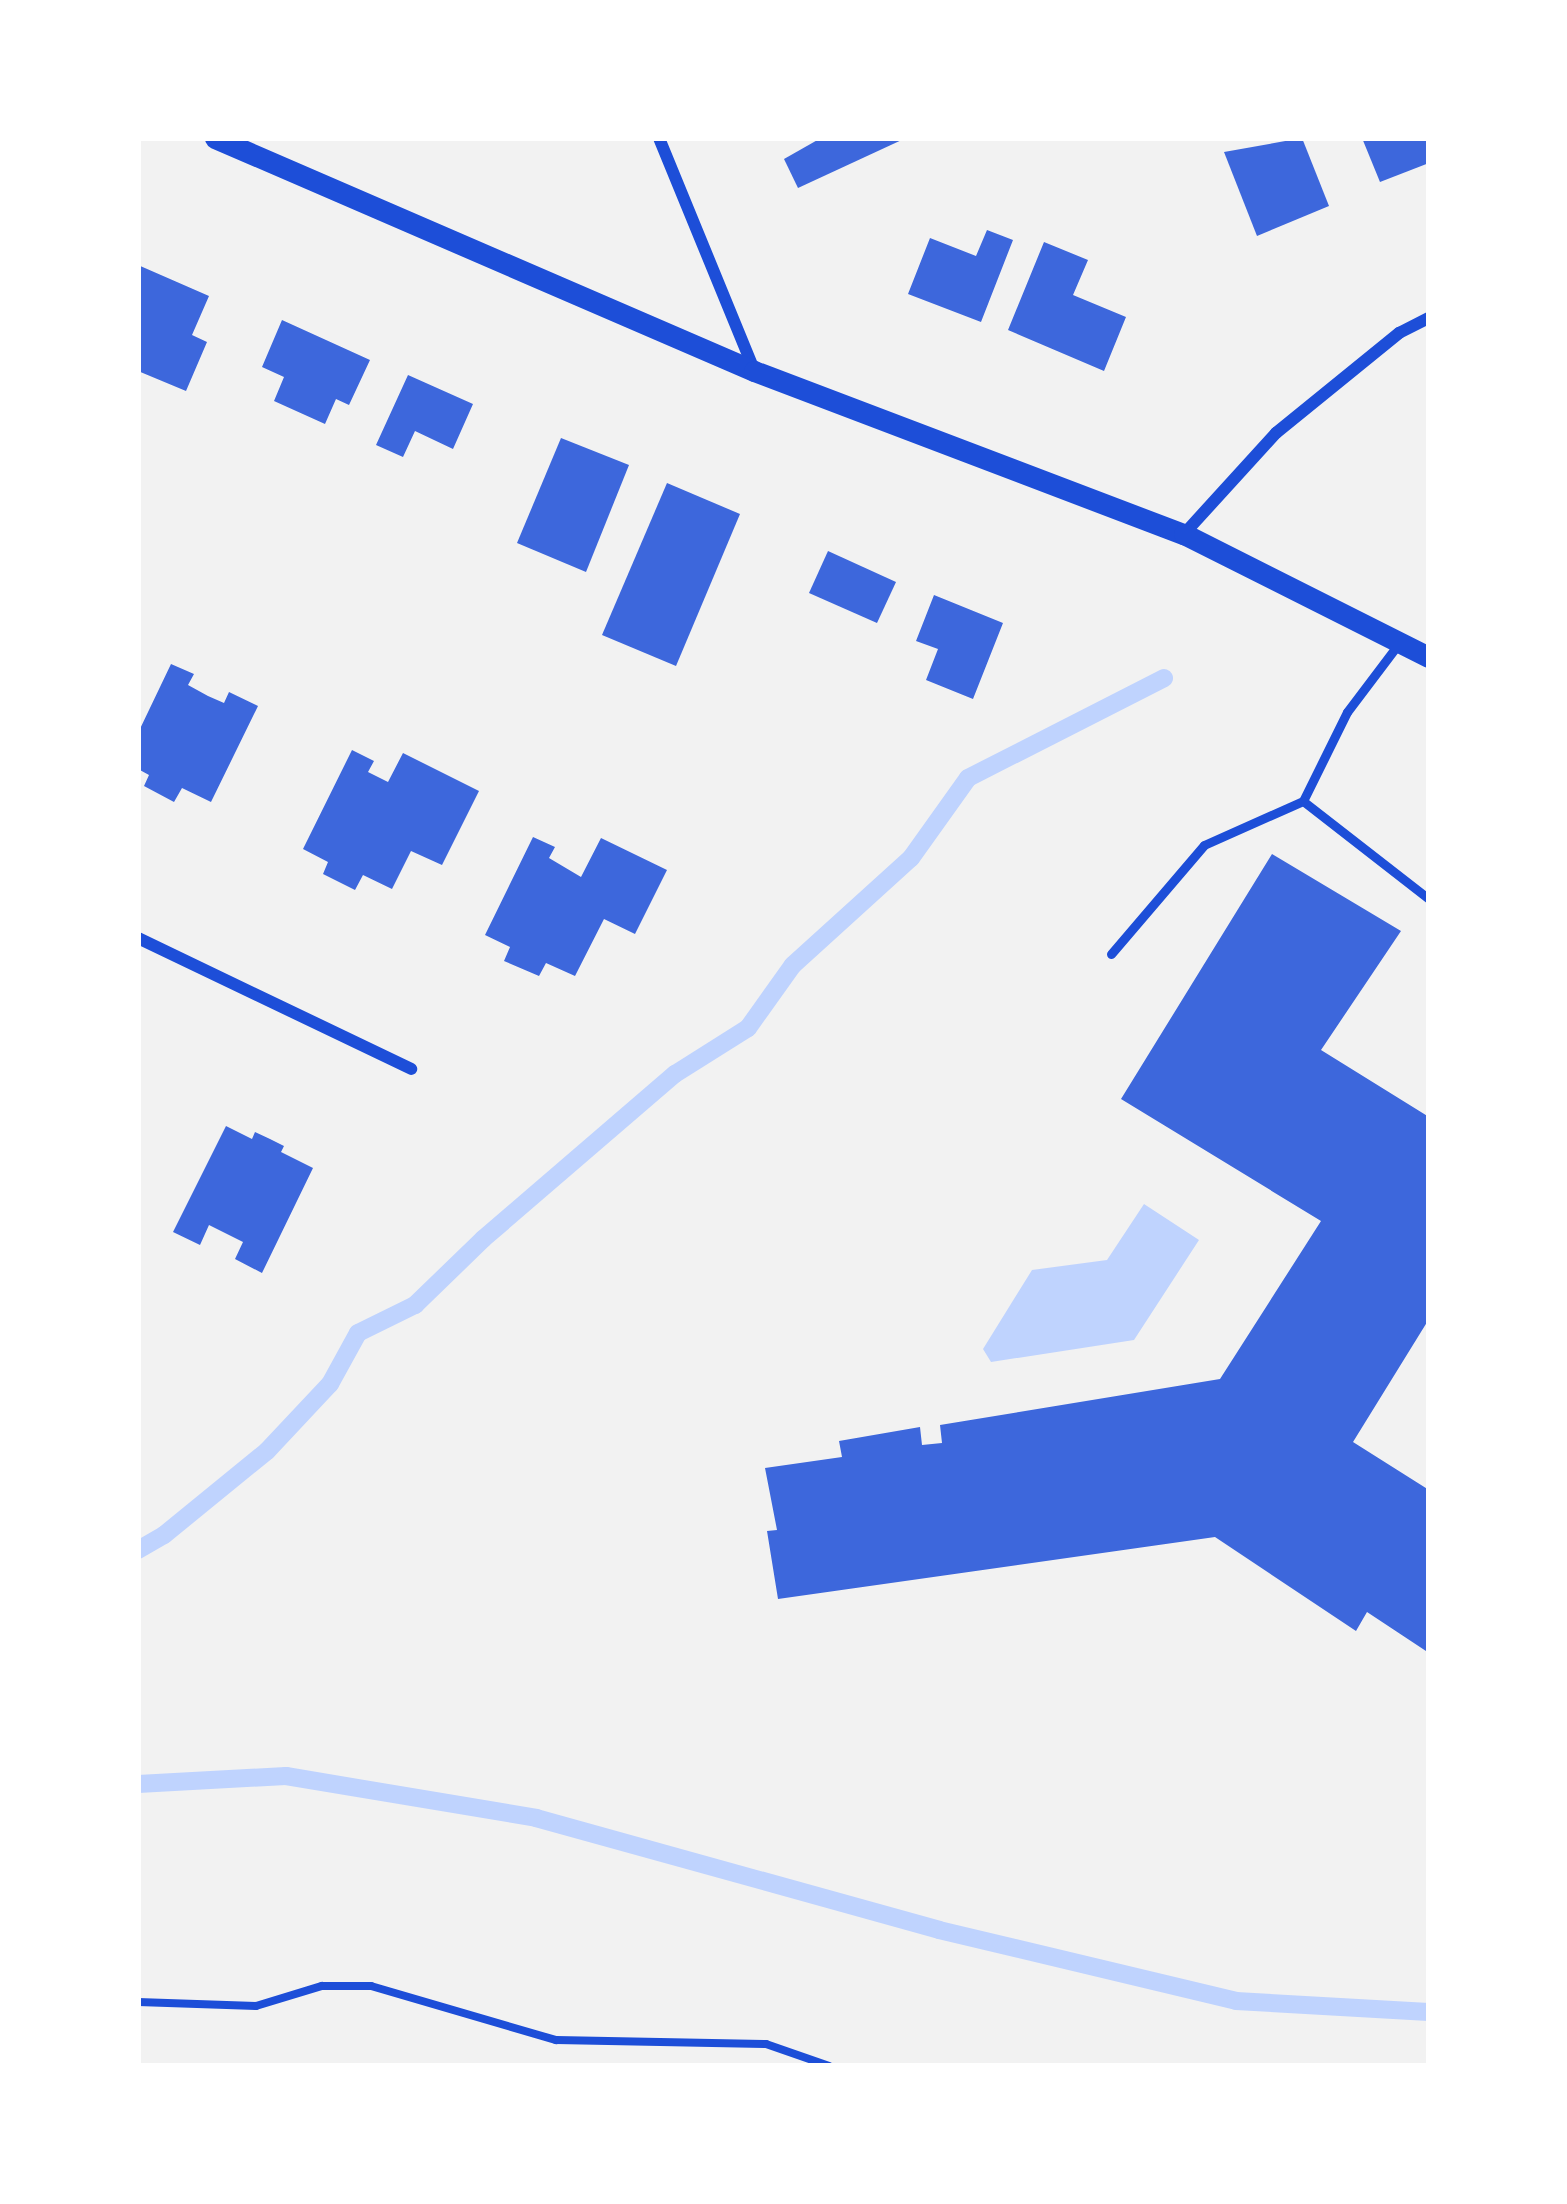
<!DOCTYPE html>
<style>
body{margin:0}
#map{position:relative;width:1567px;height:2204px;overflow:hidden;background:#f2f2f2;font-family:Signika,sans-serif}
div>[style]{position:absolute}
.water>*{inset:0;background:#bfd3fe}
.stream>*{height:18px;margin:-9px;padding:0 9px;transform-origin:9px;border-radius:9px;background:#bfd3fe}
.building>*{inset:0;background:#3d67dc}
.path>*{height:8px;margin:-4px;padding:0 4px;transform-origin:4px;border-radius:4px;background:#1d4ed8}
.service>*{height:9px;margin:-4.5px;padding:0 4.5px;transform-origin:4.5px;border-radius:4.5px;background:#1d4ed8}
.minor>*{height:12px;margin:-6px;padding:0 6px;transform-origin:6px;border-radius:6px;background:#1d4ed8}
.tertiary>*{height:21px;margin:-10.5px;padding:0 10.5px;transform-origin:10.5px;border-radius:10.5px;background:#1d4ed8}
span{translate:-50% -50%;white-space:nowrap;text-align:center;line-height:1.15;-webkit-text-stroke:12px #fff;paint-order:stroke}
.frame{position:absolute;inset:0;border:141px solid #fff;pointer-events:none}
</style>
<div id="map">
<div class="water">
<i style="clip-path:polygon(1144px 1204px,1199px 1240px,1134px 1340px,991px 1362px,983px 1349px,1032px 1270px,1107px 1260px)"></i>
</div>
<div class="stream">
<i style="left:138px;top:1550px;width:30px;rotate:-30deg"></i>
<i style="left:164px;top:1535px;width:133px;rotate:-39.2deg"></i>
<i style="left:267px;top:1451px;width:92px;rotate:-46.8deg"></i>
<i style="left:330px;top:1384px;width:58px;rotate:-61.2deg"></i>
<i style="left:358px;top:1333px;width:64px;rotate:-26.2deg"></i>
<i style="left:415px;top:1305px;width:95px;rotate:-44.1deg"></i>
<i style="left:483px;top:1239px;width:253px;rotate:-40.7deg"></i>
<i style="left:675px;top:1074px;width:86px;rotate:-32.2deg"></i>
<i style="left:748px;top:1028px;width:77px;rotate:-54.5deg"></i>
<i style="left:793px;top:965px;width:159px;rotate:-42.2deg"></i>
<i style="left:911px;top:858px;width:98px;rotate:-54.5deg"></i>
<i style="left:968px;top:778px;width:220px;rotate:-27deg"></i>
<i style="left:138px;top:1784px;width:148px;rotate:-3.1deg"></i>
<i style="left:286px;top:1776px;width:254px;rotate:9.5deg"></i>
<i style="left:536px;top:1818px;width:418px;rotate:15.5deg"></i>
<i style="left:939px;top:1930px;width:305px;rotate:13.4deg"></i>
<i style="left:1236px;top:2001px;width:193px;rotate:3.3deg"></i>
</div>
<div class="building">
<i style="clip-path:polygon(821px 138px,906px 138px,798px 188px,784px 159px)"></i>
<i style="clip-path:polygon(1302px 138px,1329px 206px,1257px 236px,1224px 152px)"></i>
<i style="clip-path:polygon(1362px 138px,1429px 138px,1429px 163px,1380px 182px)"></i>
<i style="clip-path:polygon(987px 230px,1013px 240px,981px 322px,908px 294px,930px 238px,976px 256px)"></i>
<i style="clip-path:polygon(1044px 242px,1088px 260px,1073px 295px,1126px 317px,1104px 371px,1008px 330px)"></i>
<i style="clip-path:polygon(138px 265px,209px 296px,192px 335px,207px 342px,186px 391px,138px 371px)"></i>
<i style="clip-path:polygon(282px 320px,370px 360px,349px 405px,336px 399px,325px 424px,274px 401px,284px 377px,262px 367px)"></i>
<i style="clip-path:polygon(408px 375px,473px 404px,453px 449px,415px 431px,403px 457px,376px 445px)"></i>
<i style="clip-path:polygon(561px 438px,629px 465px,586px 572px,517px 543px)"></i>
<i style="clip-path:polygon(667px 483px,740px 514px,676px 666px,602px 635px)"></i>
<i style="clip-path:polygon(828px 551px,896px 582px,877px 623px,809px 593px)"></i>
<i style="clip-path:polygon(934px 595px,1003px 623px,973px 699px,926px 680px,938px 649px,916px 641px)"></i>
<i style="clip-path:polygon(171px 664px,194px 674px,188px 685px,208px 696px,224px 703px,229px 692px,258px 706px,211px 802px,182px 788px,174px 802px,144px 786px,149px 775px,138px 769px,138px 733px)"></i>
<i style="clip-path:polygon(352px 750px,374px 761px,368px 772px,388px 782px,403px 753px,479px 791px,442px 865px,411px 851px,392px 889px,363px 875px,355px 890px,323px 874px,328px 862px,303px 849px)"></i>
<i style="clip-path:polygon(533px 837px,555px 847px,549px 858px,581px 877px,601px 838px,667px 870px,635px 934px,604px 919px,575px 976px,546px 963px,539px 976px,504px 961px,510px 947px,485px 935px)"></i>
<i style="clip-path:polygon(1272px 854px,1401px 931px,1321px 1050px,1429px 1117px,1429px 1319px,1353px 1442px,1429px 1490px,1429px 1653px,1367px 1612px,1356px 1631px,1215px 1537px,778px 1599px,767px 1531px,777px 1530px,765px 1468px,842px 1457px,839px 1441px,920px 1427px,922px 1445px,942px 1443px,940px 1425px,1220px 1379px,1321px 1221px,1121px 1099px)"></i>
<i style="clip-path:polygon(226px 1126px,252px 1139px,255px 1132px,270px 1139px,284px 1146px,281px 1152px,313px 1168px,262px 1273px,235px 1259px,243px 1242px,209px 1225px,200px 1245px,173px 1232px)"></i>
</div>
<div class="path">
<i style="left:138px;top:2002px;width:118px;rotate:1.9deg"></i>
<i style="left:256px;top:2006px;width:69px;rotate:-16.9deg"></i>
<i style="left:322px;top:1986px;width:49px"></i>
<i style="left:371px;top:1986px;width:193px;rotate:16.3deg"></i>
<i style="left:556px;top:2040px;width:210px;rotate:1.1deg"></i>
<i style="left:766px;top:2044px;width:67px;rotate:19.2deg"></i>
</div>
<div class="service">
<i style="left:1303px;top:801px;width:99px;rotate:-63.7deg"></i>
<i style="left:1347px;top:712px;width:88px;rotate:-52.9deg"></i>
<i style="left:1111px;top:954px;width:143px;rotate:-49.5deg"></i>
<i style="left:1204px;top:845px;width:108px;rotate:-24deg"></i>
<i style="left:1303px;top:801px;width:160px;rotate:37.9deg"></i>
</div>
<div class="minor">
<i style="left:659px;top:138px;width:251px;rotate:67.7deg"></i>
<i style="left:1184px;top:534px;width:137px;rotate:-47.7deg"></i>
<i style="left:1276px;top:433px;width:159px;rotate:-39.1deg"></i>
<i style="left:1399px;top:333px;width:34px;rotate:-27deg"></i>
<i style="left:138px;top:938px;width:303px;rotate:25.6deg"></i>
</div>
<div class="tertiary">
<i style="left:215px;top:138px;width:587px;rotate:23.38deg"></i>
<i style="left:754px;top:371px;width:460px;rotate:20.8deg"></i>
<i style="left:1184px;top:534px;width:274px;rotate:26.7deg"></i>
</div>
<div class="frame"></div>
</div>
